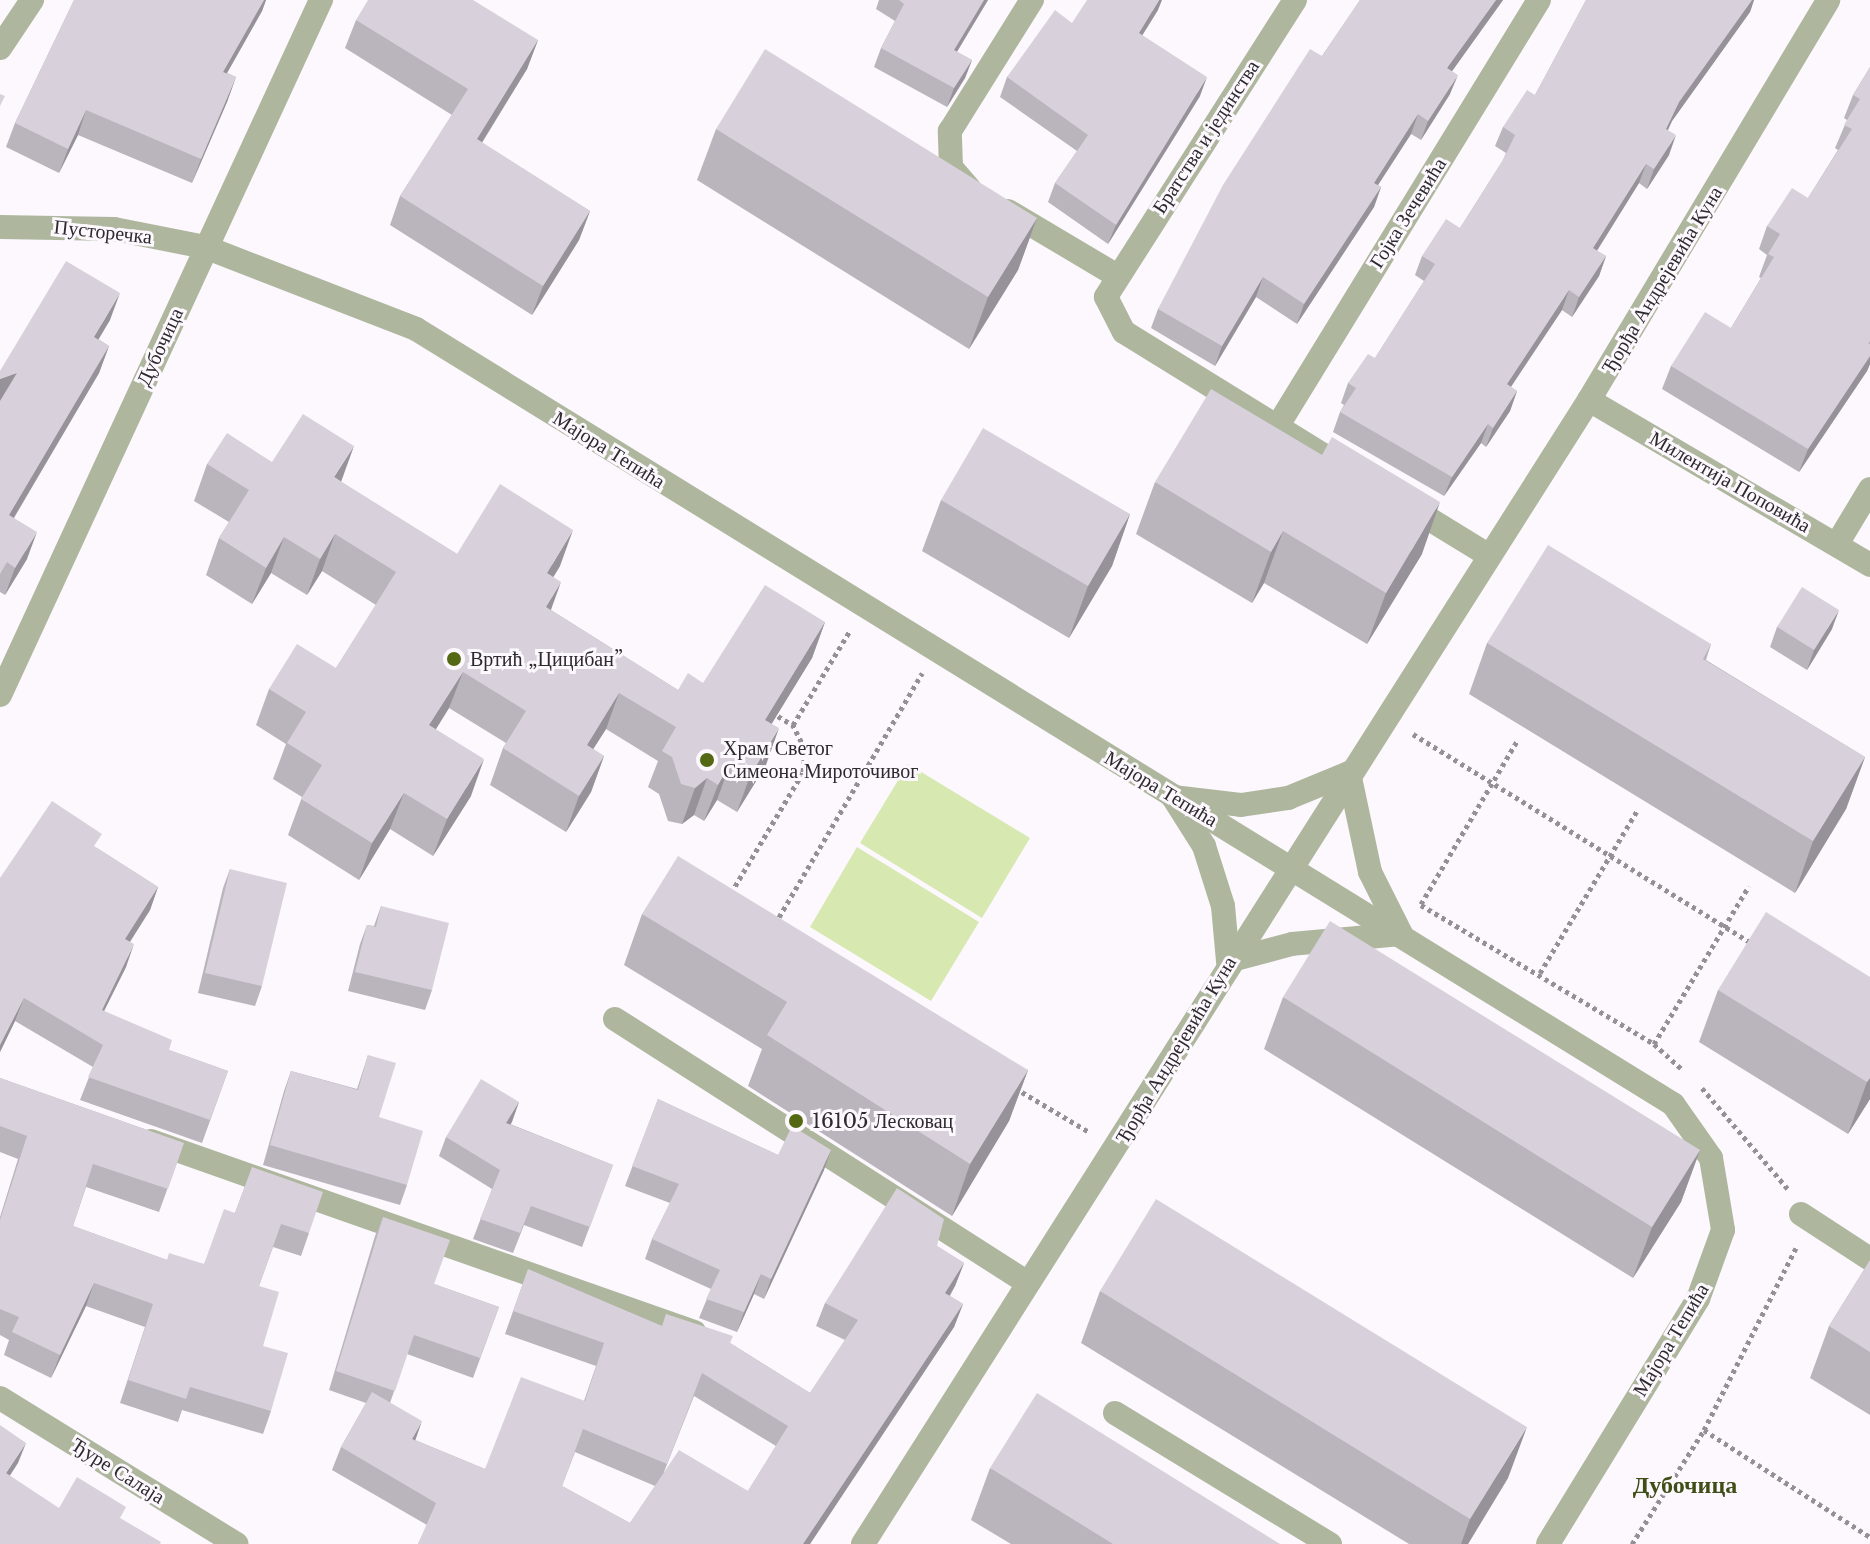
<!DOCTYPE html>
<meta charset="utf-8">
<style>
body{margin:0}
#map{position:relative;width:1870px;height:1544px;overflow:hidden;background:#fcf8fe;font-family:"Libre Baskerville",serif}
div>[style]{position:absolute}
.green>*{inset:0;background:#d7e9b1}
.path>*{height:5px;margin-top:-2.5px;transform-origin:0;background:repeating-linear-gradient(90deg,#949196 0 4px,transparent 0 8px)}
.minor>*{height:24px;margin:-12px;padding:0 12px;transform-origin:12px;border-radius:12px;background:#aeb79e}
.wall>*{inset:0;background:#bab4bd}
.shaded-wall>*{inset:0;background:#97929a}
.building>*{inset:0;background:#d8d1dc}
.dots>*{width:22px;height:22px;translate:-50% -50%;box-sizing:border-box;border:4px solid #fcf8fe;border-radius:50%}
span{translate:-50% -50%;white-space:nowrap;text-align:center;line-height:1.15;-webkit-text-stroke:6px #fcf8fe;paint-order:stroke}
.street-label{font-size:20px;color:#2c2a2e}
.poi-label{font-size:20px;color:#2c2a2e}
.left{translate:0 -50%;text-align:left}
.quarter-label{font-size:24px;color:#3f4d16;font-weight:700}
</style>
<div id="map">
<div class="green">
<i style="clip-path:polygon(908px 764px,1030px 838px,982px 918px,860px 843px)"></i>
<i style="clip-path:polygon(857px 847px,979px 922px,931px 1001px,810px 927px)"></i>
</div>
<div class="path">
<i style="left:771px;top:712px;width:26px;rotate:31deg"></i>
<i style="left:793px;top:725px;width:109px;rotate:-58.9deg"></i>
<i style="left:1413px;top:734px;width:398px;rotate:31.7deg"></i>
<i style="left:731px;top:893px;width:141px;rotate:-59.2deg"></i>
<i style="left:803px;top:772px;width:23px;rotate:-85deg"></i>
<i style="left:805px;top:749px;width:27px;rotate:-117deg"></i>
<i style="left:1421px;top:904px;width:189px;rotate:-59.5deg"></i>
<i style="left:1421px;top:905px;width:271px;rotate:30.8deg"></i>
<i style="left:1654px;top:1044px;width:39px;rotate:42deg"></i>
<i style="left:775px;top:924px;width:291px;rotate:-59.6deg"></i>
<i style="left:1540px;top:973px;width:189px;rotate:-59.1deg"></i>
<i style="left:1654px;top:1044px;width:184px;rotate:-59deg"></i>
<i style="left:1015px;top:1088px;width:86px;rotate:30.7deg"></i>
<i style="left:1702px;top:1088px;width:133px;rotate:49.6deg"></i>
<i style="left:1704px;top:1430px;width:197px;rotate:32.8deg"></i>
<i style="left:1632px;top:1544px;width:135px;rotate:-57.7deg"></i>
<i style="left:1704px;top:1430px;width:204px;rotate:-63.2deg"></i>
</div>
<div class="minor">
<i style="left:1295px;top:0;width:352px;rotate:122.5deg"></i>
<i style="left:1106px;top:297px;width:39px;rotate:63deg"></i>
<i style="left:1124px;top:332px;width:264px;rotate:31.7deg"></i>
<i style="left:0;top:48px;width:58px;rotate:-56.3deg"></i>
<i style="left:969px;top:188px;width:28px;rotate:-131deg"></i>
<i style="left:951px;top:167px;width:36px;rotate:-92deg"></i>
<i style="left:950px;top:131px;width:155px;rotate:-58deg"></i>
<i style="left:1008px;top:211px;width:126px;rotate:30.7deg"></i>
<i style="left:0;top:227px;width:114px;rotate:1deg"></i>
<i style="left:114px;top:229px;width:93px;rotate:11.2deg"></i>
<i style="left:205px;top:247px;width:226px;rotate:21.2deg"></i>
<i style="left:416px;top:329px;width:1477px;rotate:31.66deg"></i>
<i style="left:1673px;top:1104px;width:66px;rotate:54.9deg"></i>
<i style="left:1711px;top:1158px;width:73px;rotate:80.5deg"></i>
<i style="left:1723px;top:1230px;width:73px;rotate:109.9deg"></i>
<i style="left:1698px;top:1299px;width:287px;rotate:121.5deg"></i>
<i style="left:1589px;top:400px;width:326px;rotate:30.4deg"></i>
<i style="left:1277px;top:427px;width:501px;rotate:-58.47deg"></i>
<i style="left:1408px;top:506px;width:94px;rotate:31.5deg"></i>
<i style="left:1837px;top:544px;width:64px;rotate:-59deg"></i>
<i style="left:0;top:695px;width:766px;rotate:-65.21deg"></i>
<i style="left:1349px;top:773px;width:101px;rotate:78deg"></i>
<i style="left:1370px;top:872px;width:69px;rotate:63.4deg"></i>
<i style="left:1401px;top:934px;width:109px;rotate:174.8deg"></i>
<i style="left:1292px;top:944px;width:66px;rotate:165.1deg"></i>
<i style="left:1228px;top:961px;width:55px;rotate:-95.2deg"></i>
<i style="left:1223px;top:906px;width:63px;rotate:-107.6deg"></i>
<i style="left:1204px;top:846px;width:58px;rotate:-122.3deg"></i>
<i style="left:1173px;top:797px;width:68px;rotate:6.7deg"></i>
<i style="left:1241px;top:805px;width:48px;rotate:-8.5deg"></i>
<i style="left:1288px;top:798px;width:66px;rotate:-22.3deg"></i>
<i style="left:615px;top:1019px;width:489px;rotate:32.6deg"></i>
<i style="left:151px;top:1141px;width:576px;rotate:19.38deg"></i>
<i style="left:1801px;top:1214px;width:82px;rotate:33.1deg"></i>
<i style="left:0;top:1398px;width:278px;rotate:31.7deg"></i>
<i style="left:1115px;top:1413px;width:252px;rotate:31.4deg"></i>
<i style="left:863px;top:1544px;width:1355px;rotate:-57.6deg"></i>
<i style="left:1589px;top:400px;width:466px;rotate:-59.1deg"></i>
</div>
<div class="wall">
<i style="clip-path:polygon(74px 0,266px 0,262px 11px,227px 73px,236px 77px,227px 102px,192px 183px,78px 135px,59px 173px,6px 147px,15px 123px)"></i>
<i style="clip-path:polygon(879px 0,988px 0,957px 52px,972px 60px,965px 78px,947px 107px,874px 67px,881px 48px,895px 21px,876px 9px)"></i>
<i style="clip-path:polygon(1360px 0,1503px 0,1452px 71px,1450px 94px,1421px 140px,1411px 134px,1378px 185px,1381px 187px,1374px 207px,1297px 324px,1256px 297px,1215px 366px,1151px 328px,1158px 309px,1322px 56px)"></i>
<i style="clip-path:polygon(1586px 0,1754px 0,1750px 12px,1672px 121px,1668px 130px,1669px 155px,1647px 189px,1639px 183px,1597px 251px,1606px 256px,1599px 276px,1572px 317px,1562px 310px,1511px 387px,1517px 391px,1510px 411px,1486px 447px,1481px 443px,1444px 496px,1333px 432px,1340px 412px,1344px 405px,1341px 403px,1348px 383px,1375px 358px,1424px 281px,1415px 275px,1422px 256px,1460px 228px,1503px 160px,1506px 153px,1495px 146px,1503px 127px,1535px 95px)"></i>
<i style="clip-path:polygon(1158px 10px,1142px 35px,1200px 96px,1108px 244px,1048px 202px,1055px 183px,1077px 151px,1000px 97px,1007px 77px,1072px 23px)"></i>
<i style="clip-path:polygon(356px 20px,538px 40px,527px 69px,482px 143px,590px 211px,579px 240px,532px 315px,390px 225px,400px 196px,452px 115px,345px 48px)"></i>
<i style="clip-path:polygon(1870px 67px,1870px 364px,1867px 371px,1799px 472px,1662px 389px,1671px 366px,1731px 328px,1761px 278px,1759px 277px,1767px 255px,1759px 249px,1767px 226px,1808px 198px,1838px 150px,1835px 148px,1847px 120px,1844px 118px,1853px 95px)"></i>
<i style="clip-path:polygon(716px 129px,1037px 218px,1018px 270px,969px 349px,697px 180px)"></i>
<i style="clip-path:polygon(110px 320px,98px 339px,109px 346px,99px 373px,14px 518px,27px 559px,5px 595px,0 592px,0 379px)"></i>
<i style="clip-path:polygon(272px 462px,341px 482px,457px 554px,560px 566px,553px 577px,551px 610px,678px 690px,703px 683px,825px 622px,812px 658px,771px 724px,766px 765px,737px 812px,717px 800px,704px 821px,694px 815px,682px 824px,668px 821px,659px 794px,648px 787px,658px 761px,606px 729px,593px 749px,604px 756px,591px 792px,566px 832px,490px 785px,503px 748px,506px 743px,449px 708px,436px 729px,471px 796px,433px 856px,390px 829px,359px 880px,288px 835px,302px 797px,273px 779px,286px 744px,256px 725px,269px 689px,336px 668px,376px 605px,322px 571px,307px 595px,271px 573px,252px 604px,206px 575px,219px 538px,229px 522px,194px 501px,207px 464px)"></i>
<i style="clip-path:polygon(1155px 482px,1422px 554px,1367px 644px,1264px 583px,1252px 603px,1136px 534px)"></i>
<i style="clip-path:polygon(941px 500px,1130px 514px,1112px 566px,1069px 638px,922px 551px)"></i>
<i style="clip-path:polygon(1777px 627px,1832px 629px,1807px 670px,1770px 647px)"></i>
<i style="clip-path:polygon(1487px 643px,1711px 644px,1706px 660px,1865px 757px,1846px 809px,1795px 893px,1469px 694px)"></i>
<i style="clip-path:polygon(97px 848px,158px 887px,150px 910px,130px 942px,126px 967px,104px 1011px,169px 1050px,228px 1071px,202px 1143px,80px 1100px,93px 1067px,15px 1021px,0 1052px,0 878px)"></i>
<i style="clip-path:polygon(230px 869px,262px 986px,255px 1006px,198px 993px,223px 888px)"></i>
<i style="clip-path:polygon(381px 906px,432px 990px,425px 1010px,348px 991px,360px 944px,367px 925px,374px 926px)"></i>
<i style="clip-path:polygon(642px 914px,1028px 1070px,1009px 1121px,952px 1216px,748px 1086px,762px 1049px,624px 965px)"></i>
<i style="clip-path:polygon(1870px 977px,1870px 1099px,1848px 1134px,1699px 1042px,1718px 990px)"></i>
<i style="clip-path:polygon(1283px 997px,1700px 1150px,1681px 1202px,1633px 1278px,1264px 1049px)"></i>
<i style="clip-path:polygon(368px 1055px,379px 1117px,407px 1185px,400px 1205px,263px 1165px,284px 1091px,291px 1071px,357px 1089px)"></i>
<i style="clip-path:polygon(0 1078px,184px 1143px,159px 1212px,86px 1187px,73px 1226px,167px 1260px,204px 1264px,235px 1213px,252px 1167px,309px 1233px,301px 1256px,273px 1247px,259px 1286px,263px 1346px,271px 1411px,263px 1434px,182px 1410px,178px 1422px,120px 1403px,145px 1327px,86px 1306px,51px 1378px,4px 1355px,9px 1340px,0 1335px,0 1217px,18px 1159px,0 1152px)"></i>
<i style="clip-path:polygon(658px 1099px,778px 1155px,824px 1170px,764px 1299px,754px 1294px,737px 1332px,699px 1318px,711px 1289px,645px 1259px,652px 1239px,670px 1203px,625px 1186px)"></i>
<i style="clip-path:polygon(519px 1102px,510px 1124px,613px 1165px,582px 1247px,524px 1225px,513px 1253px,473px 1239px,492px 1189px,439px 1156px,446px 1137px)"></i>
<i style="clip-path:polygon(evenodd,383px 1217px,434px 1284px,499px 1307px,473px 1378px,407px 1354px,390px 1403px,415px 1440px,485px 1469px,584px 1401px,596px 1366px,505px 1334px,528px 1269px,662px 1326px,730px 1343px,810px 1393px,845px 1340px,816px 1326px,825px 1303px,937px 1246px,964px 1263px,955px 1286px,950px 1296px,963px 1304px,954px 1327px,810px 1544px,418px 1544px,427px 1525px,332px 1470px,341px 1447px,366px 1403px,329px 1390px,375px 1236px,383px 1217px,694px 1396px,776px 1446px,748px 1491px,664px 1472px,694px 1396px,383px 1217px,575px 1452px,655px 1486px,630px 1523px,562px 1486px,575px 1452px)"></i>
<i style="clip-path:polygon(1870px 1260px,1870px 1415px,1810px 1378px,1829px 1326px)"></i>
<i style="clip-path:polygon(1100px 1291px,1508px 1478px,1468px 1544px,1409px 1544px,1081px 1343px)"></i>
<i style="clip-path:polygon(990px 1468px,1280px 1544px,1011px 1544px,971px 1520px)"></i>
</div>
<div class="shaded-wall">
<i style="clip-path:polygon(264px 0,266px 0,262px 11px,214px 96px,223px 72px)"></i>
<i style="clip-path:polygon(984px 0,988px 0,947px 68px,954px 50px)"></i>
<i style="clip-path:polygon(1159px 0,1162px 0,1158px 10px,1132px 52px,1139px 33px)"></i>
<i style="clip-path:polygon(1496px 0,1503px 0,1440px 88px,1447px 68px)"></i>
<i style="clip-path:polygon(1752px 0,1754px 0,1750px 12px,1672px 121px,1659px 149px,1666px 129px,1679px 102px)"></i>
<i style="clip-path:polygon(538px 40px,527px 69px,466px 168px,477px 139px)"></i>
<i style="clip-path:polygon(972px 60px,965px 78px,947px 107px,954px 88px)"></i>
<i style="clip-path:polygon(1458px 75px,1450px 94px,1421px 140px,1428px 121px)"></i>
<i style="clip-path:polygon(236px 77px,227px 102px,192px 183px,201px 159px)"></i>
<i style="clip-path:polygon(1207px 77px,1200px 96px,1108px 244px,1116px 225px)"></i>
<i style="clip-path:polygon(86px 110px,78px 135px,59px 173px,68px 149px)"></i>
<i style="clip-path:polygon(1418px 114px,1411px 134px,1367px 202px,1374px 183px)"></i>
<i style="clip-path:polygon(1676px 135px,1669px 155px,1647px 189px,1654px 169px)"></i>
<i style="clip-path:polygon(1646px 164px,1639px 183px,1586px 268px,1593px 248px)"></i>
<i style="clip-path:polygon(1381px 187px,1374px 207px,1297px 324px,1304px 304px)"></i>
<i style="clip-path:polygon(590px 211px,579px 240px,532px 315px,543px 286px)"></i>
<i style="clip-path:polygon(1037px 218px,1018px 270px,969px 349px,988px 297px)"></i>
<i style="clip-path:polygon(1606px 256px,1599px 276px,1572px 317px,1579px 297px)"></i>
<i style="clip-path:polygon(1263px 277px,1256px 297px,1215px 366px,1222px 346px)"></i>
<i style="clip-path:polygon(1569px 290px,1562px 310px,1500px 403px,1507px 384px)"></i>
<i style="clip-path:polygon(120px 293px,110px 320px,84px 364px,94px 337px)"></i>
<i style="clip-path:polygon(109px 346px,99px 373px,0 541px,9px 515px)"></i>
<i style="clip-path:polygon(1870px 356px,1870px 364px,1867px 371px,1799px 472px,1808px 449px)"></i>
<i style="clip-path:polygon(17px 373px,0 403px,0 379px)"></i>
<i style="clip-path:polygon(1517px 391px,1510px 411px,1486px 447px,1493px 428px)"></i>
<i style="clip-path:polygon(1488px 424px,1481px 443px,1444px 496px,1452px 477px)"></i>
<i style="clip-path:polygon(354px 446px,341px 482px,334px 477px)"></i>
<i style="clip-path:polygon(1440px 502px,1422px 554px,1367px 644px,1386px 593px)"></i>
<i style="clip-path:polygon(1130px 514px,1112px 566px,1069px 638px,1088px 586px)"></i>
<i style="clip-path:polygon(573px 530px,560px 566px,534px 609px,547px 573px)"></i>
<i style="clip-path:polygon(1283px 531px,1264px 583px,1252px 603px,1271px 552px)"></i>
<i style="clip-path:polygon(37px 532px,27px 559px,5px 595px,15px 568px)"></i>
<i style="clip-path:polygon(335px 534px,322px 571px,307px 595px,320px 559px)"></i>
<i style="clip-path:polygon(284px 537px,271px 573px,252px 604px,266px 568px)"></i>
<i style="clip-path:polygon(561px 582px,548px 618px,546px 607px)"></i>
<i style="clip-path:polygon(1839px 610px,1832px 629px,1807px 670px,1814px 650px)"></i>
<i style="clip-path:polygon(825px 622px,812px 658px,752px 756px,765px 720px)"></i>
<i style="clip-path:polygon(463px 672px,449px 708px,416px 761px,429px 725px)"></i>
<i style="clip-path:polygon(619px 693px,606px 729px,573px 781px,587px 745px)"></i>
<i style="clip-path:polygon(779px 728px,766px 765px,737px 812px,750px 776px)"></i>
<i style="clip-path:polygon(604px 756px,591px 792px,566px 832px,579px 796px)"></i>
<i style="clip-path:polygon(1865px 757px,1846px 809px,1795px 893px,1813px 841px)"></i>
<i style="clip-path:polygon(484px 759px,471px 796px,433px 856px,447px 819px)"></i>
<i style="clip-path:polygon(730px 764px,717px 800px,704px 821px,718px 785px)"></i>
<i style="clip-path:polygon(707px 778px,694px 815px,682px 824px,695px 788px)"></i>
<i style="clip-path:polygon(404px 793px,390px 829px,359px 880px,372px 843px)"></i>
<i style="clip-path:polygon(158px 887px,150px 910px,117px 962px,125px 939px)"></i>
<i style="clip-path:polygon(134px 944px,126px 967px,93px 1033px,102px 1010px)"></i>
<i style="clip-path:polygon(24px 998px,15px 1021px,0 1052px,0 1045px)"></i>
<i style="clip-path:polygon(1028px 1070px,1009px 1121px,952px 1216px,970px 1164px)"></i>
<i style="clip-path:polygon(1870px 1078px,1870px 1099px,1848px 1134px,1867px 1082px)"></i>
<i style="clip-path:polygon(519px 1102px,512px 1122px,499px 1142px,506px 1123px)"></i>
<i style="clip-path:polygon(831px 1150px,824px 1170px,764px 1299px,771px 1279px)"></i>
<i style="clip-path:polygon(1700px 1150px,1681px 1202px,1633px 1278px,1652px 1227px)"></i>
<i style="clip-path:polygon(964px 1263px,955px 1286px,937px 1316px,945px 1293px)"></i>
<i style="clip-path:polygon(761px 1274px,754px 1294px,737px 1332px,744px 1312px)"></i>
<i style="clip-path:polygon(94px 1283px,86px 1306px,51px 1378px,60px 1355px)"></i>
<i style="clip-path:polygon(963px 1304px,954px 1327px,810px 1544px,803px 1544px)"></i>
<i style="clip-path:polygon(422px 1421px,414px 1444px,412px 1439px)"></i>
<i style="clip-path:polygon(1527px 1427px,1508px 1478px,1468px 1544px,1461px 1544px,1470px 1519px)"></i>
<i style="clip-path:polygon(26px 1443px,18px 1463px,0 1491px,6px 1473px)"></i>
</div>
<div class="building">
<i style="clip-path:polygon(74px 0,264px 0,223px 72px,236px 77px,201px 159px,86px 110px,68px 149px,15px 123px)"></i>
<i style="clip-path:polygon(368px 0,473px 0,538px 40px,477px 139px,590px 211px,543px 286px,400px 196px,468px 89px,356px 20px)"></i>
<i style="clip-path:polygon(899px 0,984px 0,954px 50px,972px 60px,954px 88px,881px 48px,904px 4px)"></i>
<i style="clip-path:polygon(1087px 0,1159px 0,1139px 33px,1207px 77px,1116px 225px,1055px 183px,1088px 135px,1007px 77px,1055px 10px,1072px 23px)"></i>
<i style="clip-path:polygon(1360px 0,1496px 0,1447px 68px,1458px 75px,1428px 121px,1418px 114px,1374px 183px,1381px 187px,1304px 304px,1263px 277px,1222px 346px,1158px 309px,1223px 185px,1310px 49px,1322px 56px)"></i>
<i style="clip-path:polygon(1586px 0,1752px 0,1679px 102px,1666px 129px,1676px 135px,1654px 169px,1646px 164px,1593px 248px,1606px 256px,1579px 297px,1569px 290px,1507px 384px,1517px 391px,1493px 428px,1488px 424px,1452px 477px,1340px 412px,1356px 388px,1348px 383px,1368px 354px,1375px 358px,1435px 264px,1422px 256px,1446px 219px,1460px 228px,1503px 160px,1515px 135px,1503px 127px,1527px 90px,1535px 95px)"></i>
<i style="clip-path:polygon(765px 49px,1037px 218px,988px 297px,716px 129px)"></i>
<i style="clip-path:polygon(1870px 67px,1870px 341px,1868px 344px,1870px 344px,1870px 356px,1808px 449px,1671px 366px,1705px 312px,1731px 328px,1774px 257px,1768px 254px,1780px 234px,1767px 226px,1792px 188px,1808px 198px,1852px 129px,1844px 125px,1860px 99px,1853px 95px)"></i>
<i style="clip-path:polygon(0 94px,5px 96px,0 106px)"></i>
<i style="clip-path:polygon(66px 261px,120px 293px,94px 337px,109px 346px,9px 515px,37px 532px,15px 568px,7px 562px,0 574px,0 401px,17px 373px,0 379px,0 371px)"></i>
<i style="clip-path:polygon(1211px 389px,1322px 455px,1332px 437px,1440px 502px,1386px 593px,1283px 531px,1271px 552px,1155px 482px)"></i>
<i style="clip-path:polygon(303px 414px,354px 446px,334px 477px,457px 554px,500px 484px,573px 530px,547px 573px,561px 582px,546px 607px,678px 690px,688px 673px,703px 683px,765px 585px,825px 622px,765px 720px,779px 728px,750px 776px,730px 764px,718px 785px,707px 778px,695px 788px,681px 784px,672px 757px,662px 751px,676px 727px,619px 693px,587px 745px,604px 756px,579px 796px,503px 748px,526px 711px,463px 672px,429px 725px,484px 759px,447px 819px,404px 793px,372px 843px,301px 799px,322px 765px,287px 743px,306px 712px,269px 689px,297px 644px,336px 668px,396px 572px,335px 534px,320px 559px,284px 537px,266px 568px,219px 538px,249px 490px,207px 464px,227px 433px,272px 462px)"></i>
<i style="clip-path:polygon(983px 428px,1130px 514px,1088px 586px,941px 500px)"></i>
<i style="clip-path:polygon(1548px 545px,1711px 644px,1703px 659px,1865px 757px,1813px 841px,1487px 643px)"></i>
<i style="clip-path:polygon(1802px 587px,1839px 610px,1814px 650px,1777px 627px)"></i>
<i style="clip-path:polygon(52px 801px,102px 834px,94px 846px,158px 887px,125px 939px,134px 944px,102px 1010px,172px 1040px,169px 1050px,228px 1071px,210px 1120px,88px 1077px,103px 1045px,24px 998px,0 1045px,0 878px)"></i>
<i style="clip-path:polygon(678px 856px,1028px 1070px,970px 1164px,767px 1035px,787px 1002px,642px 914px)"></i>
<i style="clip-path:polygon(230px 869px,287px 883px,262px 986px,205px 973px)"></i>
<i style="clip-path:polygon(381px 906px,449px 923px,432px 990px,355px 972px,367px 925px,376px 927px)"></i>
<i style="clip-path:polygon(1766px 912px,1870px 977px,1870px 1078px,1867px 1082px,1718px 990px)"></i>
<i style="clip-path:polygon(1330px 921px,1700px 1150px,1652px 1227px,1283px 997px)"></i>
<i style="clip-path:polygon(368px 1055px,396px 1063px,379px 1117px,423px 1131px,407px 1185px,270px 1145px,291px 1071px,358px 1090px)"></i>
<i style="clip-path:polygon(0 1078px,184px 1143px,168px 1189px,93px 1164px,73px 1226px,167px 1260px,169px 1253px,204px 1264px,224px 1209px,235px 1213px,252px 1167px,323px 1192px,309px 1233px,281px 1224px,259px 1286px,279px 1292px,263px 1346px,288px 1353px,271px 1411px,190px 1387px,186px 1399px,128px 1380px,153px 1304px,94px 1283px,60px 1355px,12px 1332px,19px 1317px,0 1309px,0 1220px,27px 1136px,0 1126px)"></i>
<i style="clip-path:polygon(481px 1079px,519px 1102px,506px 1123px,613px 1165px,590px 1227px,531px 1206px,520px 1233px,480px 1219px,500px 1170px,446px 1137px)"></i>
<i style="clip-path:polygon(658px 1099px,778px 1155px,792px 1126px,831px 1150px,771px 1279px,761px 1274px,744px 1312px,706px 1299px,720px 1270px,652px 1239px,679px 1184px,632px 1166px)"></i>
<i style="clip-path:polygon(evenodd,897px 1188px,944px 1219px,937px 1246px,964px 1263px,945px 1293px,963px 1304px,803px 1544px,418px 1544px,436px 1503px,341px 1447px,372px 1392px,422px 1421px,412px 1439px,485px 1469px,521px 1377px,585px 1401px,604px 1343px,513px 1311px,528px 1269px,662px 1326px,666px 1314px,733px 1336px,730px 1343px,810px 1393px,858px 1320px,825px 1303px,897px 1188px,702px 1373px,788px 1426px,748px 1491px,679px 1450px,630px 1523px,562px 1486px,583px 1429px,667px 1464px,702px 1373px)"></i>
<i style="clip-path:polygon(1156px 1199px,1527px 1427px,1470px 1519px,1100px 1291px)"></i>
<i style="clip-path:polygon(383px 1217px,450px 1240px,434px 1284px,499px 1307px,480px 1358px,414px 1335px,395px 1391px,336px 1371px)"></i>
<i style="clip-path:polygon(1870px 1260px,1870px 1352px,1829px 1326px)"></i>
<i style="clip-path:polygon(1037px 1393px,1280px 1544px,1113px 1544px,990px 1468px)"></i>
<i style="clip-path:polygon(0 1425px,26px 1443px,6px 1473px,59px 1508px,77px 1477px,126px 1507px,120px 1518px,161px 1542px,160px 1544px,0 1544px)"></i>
</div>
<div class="dots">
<i style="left:454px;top:659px;background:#546814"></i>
<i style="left:707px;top:760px;background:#546814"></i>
<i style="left:796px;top:1121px;background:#546814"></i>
</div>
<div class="street-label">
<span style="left:1206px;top:137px;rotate:-57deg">Братства и јединства</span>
<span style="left:1408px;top:213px;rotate:-58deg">Гојка Зечевића</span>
<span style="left:103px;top:232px;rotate:6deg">Пусторечка</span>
<span style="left:1662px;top:280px;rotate:-59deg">Ђорђа Андрејевића Куна</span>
<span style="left:160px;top:347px;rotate:-65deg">Дубочица</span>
<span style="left:609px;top:450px;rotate:32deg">Мајора Тепића</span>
<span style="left:1730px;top:482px;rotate:30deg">Милентија Поповића</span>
<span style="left:1161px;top:789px;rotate:31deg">Мајора Тепића</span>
<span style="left:1176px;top:1050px;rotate:-59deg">Ђорђа Андрејевића Куна</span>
<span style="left:1671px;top:1340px;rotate:-59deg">Мајора Тепића</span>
<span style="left:118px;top:1471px;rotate:32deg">Ђуре Салаја</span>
</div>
<div class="poi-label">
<span class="left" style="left:470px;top:659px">Вртић „Цицибан”</span>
<span class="left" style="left:723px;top:760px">Храм Светог<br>Симеона Мироточивог</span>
<span class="left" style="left:812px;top:1121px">16105 Лесковац</span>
</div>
<div class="quarter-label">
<span style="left:1685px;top:1485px">Дубочица</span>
</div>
</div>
